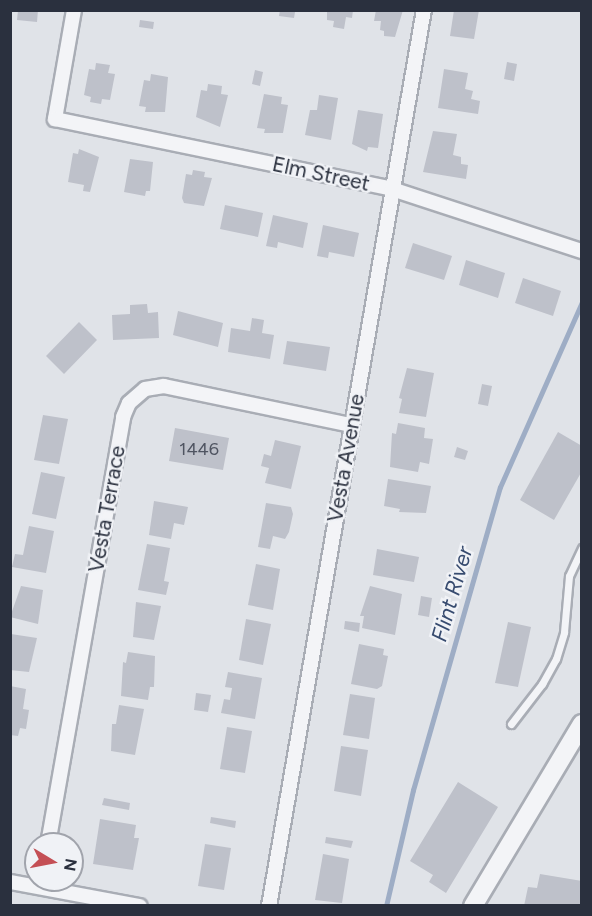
<!DOCTYPE html>
<style>
body{margin:0}
#map{position:relative;width:592px;height:916px;overflow:hidden;background:#e0e3e8;font-family:Figtree,sans-serif}
div>[style]{position:absolute}
.stream>*{height:5px;margin:-2.5px;padding:0 2.5px;transform-origin:2.5px;border-radius:2.5px;background:#9eadc5}
.building>*{inset:0;background:#bec1ca}
.roads{filter:drop-shadow(2px 0 #a9adb5) drop-shadow(-2px 0 #a9adb5) drop-shadow(0 2px #a9adb5) drop-shadow(0 -2px #a9adb5)}
.service>*{height:7px;margin:-3.5px;padding:0 3.5px;transform-origin:3.5px;border-radius:3.5px;background:#f3f4f7}
.minor>*{height:14px;margin:-7px;padding:0 7px;transform-origin:7px;border-radius:7px;background:#f3f4f7}
.tertiary>*{height:18px;margin:-9px;padding:0 9px;transform-origin:9px;border-radius:9px;background:#f3f4f7}
span{translate:-50% -50%;white-space:nowrap;text-align:center;line-height:1.15;-webkit-text-stroke:5px #f0f2f6;paint-order:stroke}
.number-label{font-size:18px;color:#4f5461}
.number-label span{-webkit-text-stroke-width:0}
.street-label{font-size:21px;color:#2a303e}
.water-label{font-size:22px;color:#374b6f;font-style:italic}
.frame{position:absolute;inset:0;border:12px solid #2a303e;pointer-events:none}
.north{position:absolute;left:24px;top:832px;width:60px;height:60px;box-sizing:border-box;background:#f0f2f6;border:2px solid #a1a4ac;border-radius:50%;rotate:100deg;font-size:16px;font-weight:700;line-height:24px;text-align:center;color:#2a303e}
.north::after{content:'';display:block;margin:auto;width:21px;height:27px;background:#c44f55;clip-path:polygon(50% 0,100% 100%,50% 72%,0 100%)}
</style>
<div id="map">
<div class="stream">
<i style="left:386px;top:906px;width:119px;rotate:-76.9deg"></i>
<i style="left:413px;top:790px;width:315px;rotate:-74deg"></i>
<i style="left:500px;top:487px;width:202px;rotate:-66.1deg"></i>
</div>
<div class="building">
<i style="clip-path:polygon(18px 10px,38px 10px,37px 22px,17px 20px)"></i>
<i style="clip-path:polygon(280px 10px,300px 10px,295px 12px,294px 18px,279px 16px)"></i>
<i style="clip-path:polygon(327px 10px,353px 10px,352px 18px,346px 17px,344px 29px,333px 27px,334px 21px,327px 20px)"></i>
<i style="clip-path:polygon(376px 10px,403px 10px,395px 37px,384px 36px,384px 31px,380px 30px,381px 21px,374px 21px)"></i>
<i style="clip-path:polygon(454px 10px,479px 10px,474px 39px,450px 36px)"></i>
<i style="clip-path:polygon(140px 20px,154px 22px,153px 29px,139px 27px)"></i>
<i style="clip-path:polygon(507px 62px,517px 64px,514px 81px,504px 79px)"></i>
<i style="clip-path:polygon(96px 63px,110px 65px,108px 73px,115px 74px,110px 100px,102px 99px,101px 104px,90px 102px,91px 97px,84px 95px,89px 69px,95px 70px)"></i>
<i style="clip-path:polygon(444px 69px,468px 73px,465px 89px,473px 91px,471px 99px,480px 101px,478px 114px,438px 108px)"></i>
<i style="clip-path:polygon(255px 70px,263px 72px,260px 86px,252px 84px)"></i>
<i style="clip-path:polygon(151px 74px,168px 77px,165px 112px,145px 112px,146px 107px,139px 106px,144px 80px,150px 81px)"></i>
<i style="clip-path:polygon(208px 84px,222px 86px,221px 94px,228px 95px,220px 127px,196px 117px,201px 90px,207px 91px)"></i>
<i style="clip-path:polygon(264px 94px,282px 97px,281px 104px,288px 105px,283px 133px,264px 133px,265px 129px,257px 128px)"></i>
<i style="clip-path:polygon(319px 95px,338px 98px,331px 140px,305px 135px,310px 110px,317px 110px)"></i>
<i style="clip-path:polygon(358px 110px,383px 114px,378px 148px,368px 147px,367px 151px,352px 144px)"></i>
<i style="clip-path:polygon(433px 131px,457px 134px,453px 155px,461px 157px,461px 164px,468px 165px,466px 179px,423px 172px)"></i>
<i style="clip-path:polygon(79px 149px,99px 157px,90px 192px,83px 191px,84px 185px,68px 182px,73px 153px,78px 154px)"></i>
<i style="clip-path:polygon(130px 159px,153px 162px,150px 191px,146px 191px,145px 196px,124px 192px)"></i>
<i style="clip-path:polygon(193px 170px,205px 172px,204px 177px,212px 178px,204px 206px,184px 203px,182px 198px,186px 174px,192px 175px)"></i>
<i style="clip-path:polygon(225px 205px,263px 213px,258px 237px,220px 229px)"></i>
<i style="clip-path:polygon(273px 215px,308px 223px,303px 248px,278px 242px,277px 248px,266px 246px)"></i>
<i style="clip-path:polygon(323px 225px,359px 233px,354px 257px,329px 252px,328px 258px,317px 256px)"></i>
<i style="clip-path:polygon(413px 243px,452px 256px,444px 280px,405px 268px)"></i>
<i style="clip-path:polygon(466px 260px,505px 273px,498px 298px,459px 285px)"></i>
<i style="clip-path:polygon(523px 278px,561px 291px,553px 316px,515px 303px)"></i>
<i style="clip-path:polygon(147px 304px,148px 313px,158px 312px,159px 338px,113px 340px,112px 315px,130px 314px,130px 305px)"></i>
<i style="clip-path:polygon(178px 311px,223px 323px,218px 347px,173px 335px)"></i>
<i style="clip-path:polygon(252px 318px,264px 320px,262px 333px,274px 335px,270px 359px,228px 352px,231px 328px,250px 331px)"></i>
<i style="clip-path:polygon(79px 322px,97px 340px,64px 374px,46px 356px)"></i>
<i style="clip-path:polygon(287px 341px,330px 347px,326px 371px,283px 364px)"></i>
<i style="clip-path:polygon(407px 368px,434px 373px,426px 417px,399px 413px,402px 399px,399px 398px)"></i>
<i style="clip-path:polygon(482px 384px,492px 386px,488px 406px,478px 404px)"></i>
<i style="clip-path:polygon(43px 415px,68px 419px,59px 464px,34px 460px)"></i>
<i style="clip-path:polygon(398px 423px,425px 428px,424px 438px,433px 439px,429px 464px,420px 462px,418px 472px,390px 467px,392px 433px,396px 434px)"></i>
<i style="clip-path:polygon(175px 428px,229px 438px,223px 470px,169px 461px)"></i>
<i style="clip-path:polygon(558px 432px,582px 446px,582px 471px,554px 520px,520px 500px)"></i>
<i style="clip-path:polygon(275px 440px,301px 446px,291px 489px,265px 483px,269px 468px,261px 466px,264px 454px,271px 456px)"></i>
<i style="clip-path:polygon(457px 447px,468px 451px,465px 460px,454px 457px)"></i>
<i style="clip-path:polygon(41px 472px,65px 477px,56px 519px,32px 514px)"></i>
<i style="clip-path:polygon(388px 479px,431px 486px,426px 513px,399px 512px,400px 509px,384px 506px)"></i>
<i style="clip-path:polygon(154px 501px,188px 507px,184px 525px,174px 523px,171px 539px,149px 535px)"></i>
<i style="clip-path:polygon(266px 503px,291px 507px,293px 514px,289px 532px,285px 539px,273px 536px,270px 549px,258px 547px)"></i>
<i style="clip-path:polygon(29px 526px,54px 531px,46px 573px,12px 567px,15px 554px,23px 555px)"></i>
<i style="clip-path:polygon(147px 544px,170px 548px,164px 581px,169px 582px,166px 595px,138px 590px)"></i>
<i style="clip-path:polygon(377px 549px,419px 557px,414px 582px,373px 575px)"></i>
<i style="clip-path:polygon(256px 564px,280px 569px,273px 610px,248px 605px)"></i>
<i style="clip-path:polygon(21px 586px,43px 590px,38px 624px,10px 617px)"></i>
<i style="clip-path:polygon(370px 586px,402px 594px,395px 635px,362px 628px,364px 616px,360px 616px)"></i>
<i style="clip-path:polygon(421px 596px,432px 598px,429px 617px,418px 615px)"></i>
<i style="clip-path:polygon(136px 602px,161px 606px,154px 640px,133px 637px)"></i>
<i style="clip-path:polygon(246px 619px,271px 624px,263px 665px,239px 660px)"></i>
<i style="clip-path:polygon(345px 621px,360px 623px,359px 632px,344px 629px)"></i>
<i style="clip-path:polygon(508px 622px,531px 627px,518px 687px,495px 683px)"></i>
<i style="clip-path:polygon(11px 634px,37px 638px,29px 672px,10px 670px)"></i>
<i style="clip-path:polygon(359px 644px,384px 649px,383px 655px,388px 656px,382px 686px,377px 689px,351px 684px)"></i>
<i style="clip-path:polygon(128px 652px,155px 656px,154px 687px,150px 687px,148px 700px,121px 696px,123px 662px,126px 663px)"></i>
<i style="clip-path:polygon(228px 672px,262px 678px,255px 719px,221px 713px,224px 699px,230px 700px,232px 688px,225px 687px)"></i>
<i style="clip-path:polygon(10px 686px,26px 689px,23px 709px,29px 710px,26px 729px,20px 728px,18px 736px,10px 735px)"></i>
<i style="clip-path:polygon(196px 693px,211px 695px,208px 712px,194px 710px)"></i>
<i style="clip-path:polygon(350px 694px,375px 698px,369px 739px,343px 735px)"></i>
<i style="clip-path:polygon(119px 705px,144px 709px,135px 755px,111px 751px,112px 724px,116px 724px)"></i>
<i style="clip-path:polygon(227px 727px,252px 731px,245px 773px,220px 769px)"></i>
<i style="clip-path:polygon(341px 746px,368px 750px,361px 796px,334px 791px)"></i>
<i style="clip-path:polygon(458px 782px,498px 807px,446px 893px,429px 882px,433px 875px,410px 861px)"></i>
<i style="clip-path:polygon(104px 798px,130px 803px,129px 810px,102px 805px)"></i>
<i style="clip-path:polygon(211px 817px,236px 821px,235px 828px,210px 823px)"></i>
<i style="clip-path:polygon(100px 819px,136px 825px,134px 838px,139px 838px,133px 870px,93px 864px)"></i>
<i style="clip-path:polygon(326px 837px,353px 841px,351px 848px,325px 843px)"></i>
<i style="clip-path:polygon(205px 844px,231px 848px,224px 890px,198px 886px)"></i>
<i style="clip-path:polygon(323px 854px,349px 859px,342px 903px,315px 900px)"></i>
<i style="clip-path:polygon(540px 874px,582px 881px,582px 906px,524px 906px,528px 887px,537px 888px)"></i>
</div>
<div class="roads">
<div class="service">
<i style="left:511px;top:724px;width:51px;rotate:-52.2deg"></i>
<i style="left:542px;top:684px;width:29px;rotate:-61deg"></i>
<i style="left:556px;top:659px;width:28px;rotate:-73deg"></i>
<i style="left:564px;top:632px;width:56px;rotate:-84.9deg"></i>
<i style="left:569px;top:576px;width:31px;rotate:-65deg"></i>
</div>
<div class="minor">
<i style="left:74px;top:10px;width:111px;rotate:99.9deg"></i>
<i style="left:55px;top:119px;width:344px;rotate:11.7deg"></i>
<i style="left:392px;top:189px;width:200px;rotate:18.1deg"></i>
<i style="left:48px;top:844px;width:434px;rotate:-80deg"></i>
<i style="left:123px;top:417px;width:15px;rotate:-67deg"></i>
<i style="left:129px;top:403px;width:21px;rotate:-41deg"></i>
<i style="left:145px;top:389px;width:19px;rotate:-9deg"></i>
<i style="left:164px;top:386px;width:191px;rotate:11.8deg"></i>
<i style="left:10px;top:882px;width:132px;rotate:10.5deg"></i>
<i style="left:269px;top:906px;width:909px;rotate:-80.19deg"></i>
</div>
<div class="tertiary">
<i style="left:473px;top:906px;width:212px;rotate:-59.1deg"></i>
</div>
</div>
<div class="number-label">
<span style="left:199px;top:449px">1446</span>
</div>
<div class="street-label">
<span style="left:321px;top:174px;rotate:12deg">Elm Street</span>
<span style="left:346px;top:458px;rotate:-80deg">Vesta Avenue</span>
<span style="left:107px;top:509px;rotate:-80deg">Vesta Terrace</span>
</div>
<div class="water-label">
<span style="left:452px;top:594px;rotate:-74deg">Flint River</span>
</div>
<div class="frame"></div>
<div class="north">N</div>
</div>
